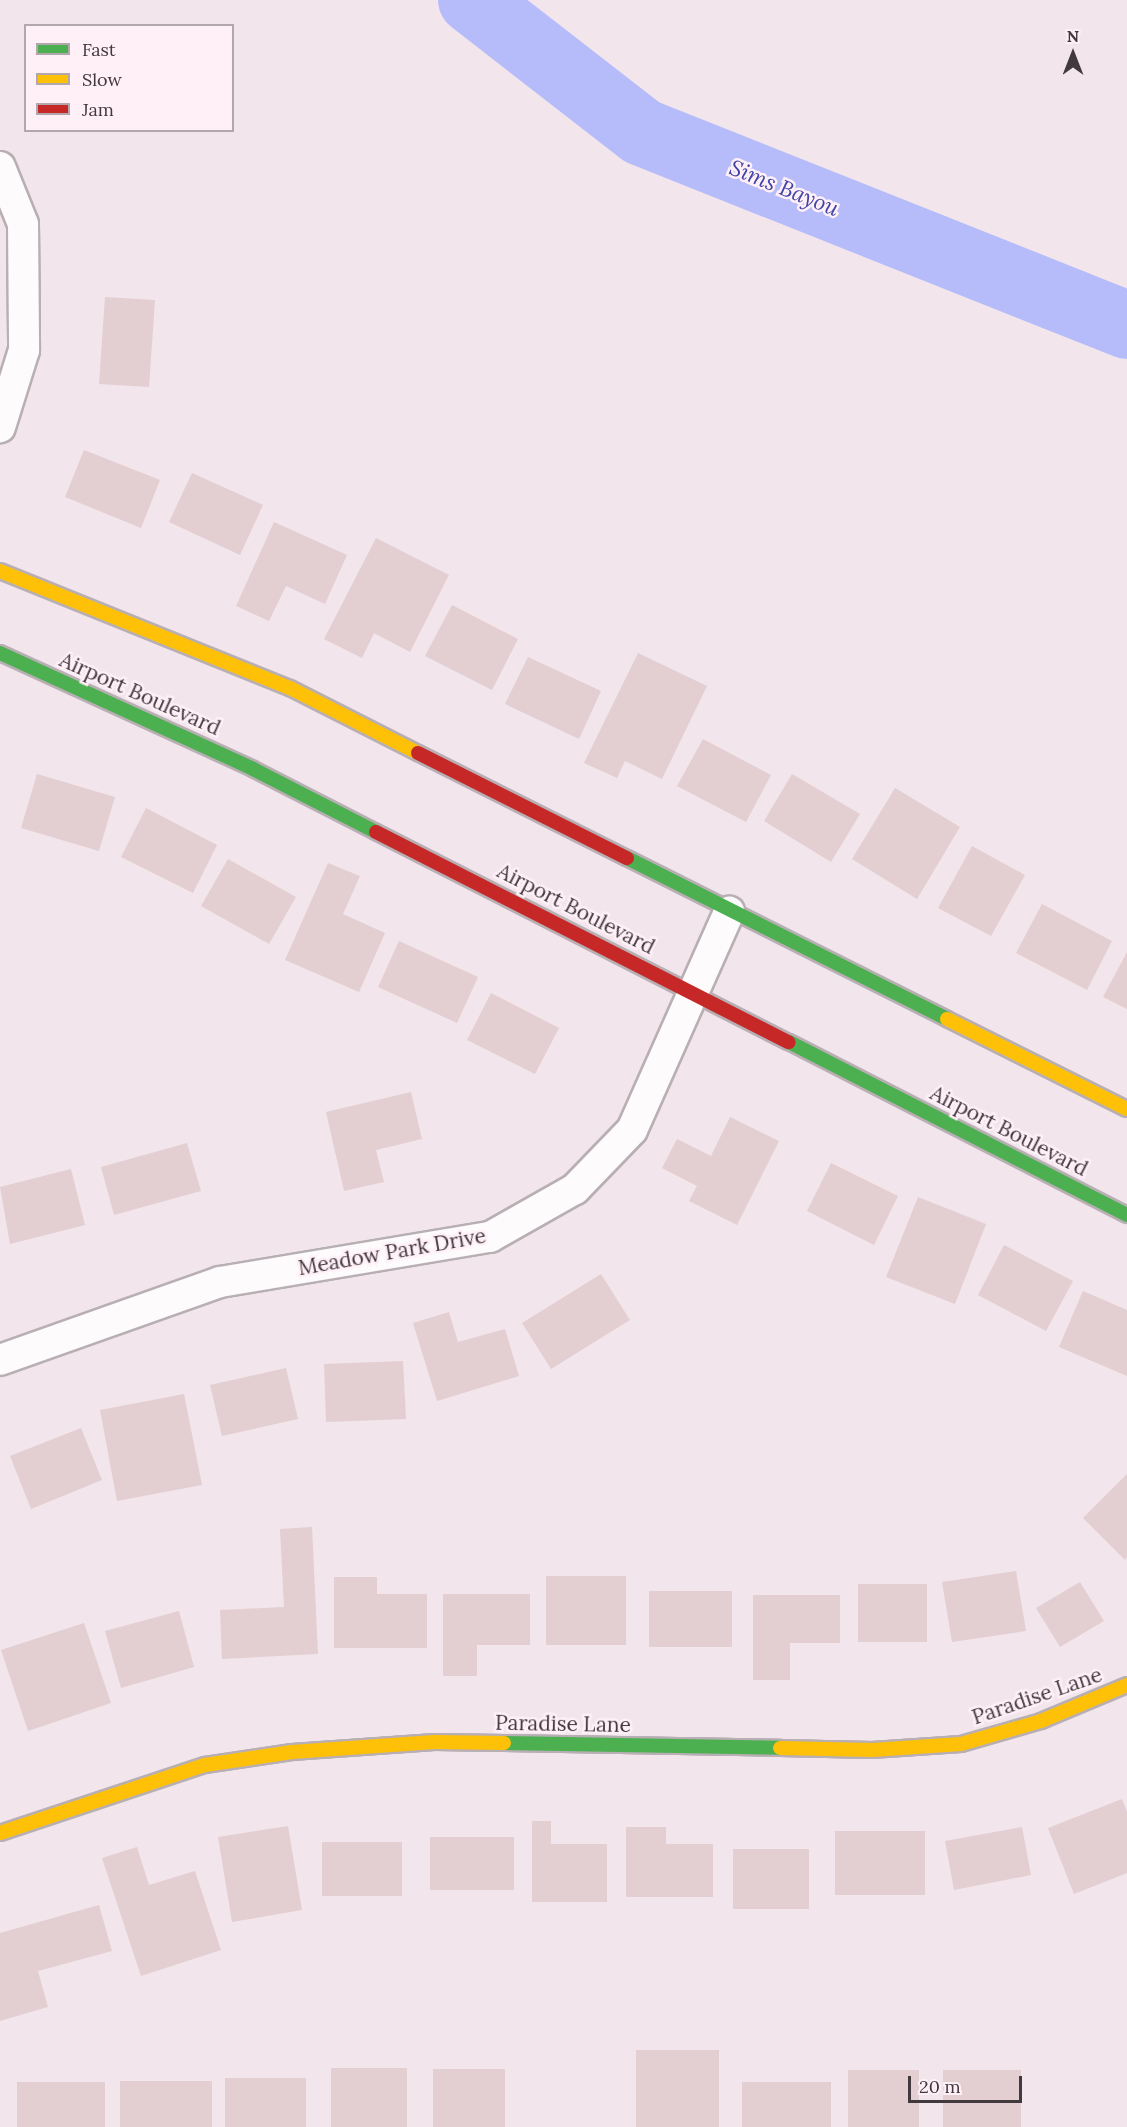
<!DOCTYPE html>
<style>
body{margin:0}
#map{position:relative;width:1127px;height:2127px;overflow:hidden;background:#f2e5ec;font-family:Lora,serif}
div>[style]{position:absolute}
.river>*{height:68px;margin:-34px;padding:0 34px;transform-origin:34px;border-radius:34px;background:#b5bcf9}
.building>*{inset:0;background:#e3ced1}
.roads{filter:drop-shadow(2px 0 #b8afb4) drop-shadow(-2px 0 #b8afb4) drop-shadow(0 2px #b8afb4) drop-shadow(0 -2px #b8afb4)}
.street>*{height:30px;margin:-15px;padding:0 15px;transform-origin:15px;border-radius:15px;background:#fdfbfc}
.fast>*{height:14px;margin:-7px;padding:0 7px;transform-origin:7px;border-radius:7px;background:#4caf50}
.slow>*{height:14px;margin:-7px;padding:0 7px;transform-origin:7px;border-radius:7px;background:#ffc107}
.jam>*{height:14px;margin:-7px;padding:0 7px;transform-origin:7px;border-radius:7px;background:#c62828}
span{translate:-50% -50%;white-space:nowrap;text-align:center;line-height:1.15;-webkit-text-stroke:5px #fff0f8;paint-order:stroke}
.street-label{font-size:21px;color:#42393e}
.water-label{font-size:22px;color:#3f45a5;font-style:italic}
.legend{position:absolute;left:24px;top:24px;width:210px;height:108px;box-sizing:border-box;background:#fff0f8;border:2px solid #b3a7ae;margin:0;padding:8px 10px;list-style:none;font-size:18px;color:#42393e}
.legend li{display:flex;align-items:center;gap:12px;height:30px}
.legend b{width:30px;border:2px solid #b3a7ae}
.north{position:absolute;left:1043px;top:24px;width:60px;height:60px;-webkit-text-stroke:4px #fff0f8;paint-order:stroke;rotate:0deg;font-size:16px;font-weight:700;line-height:24px;text-align:center;color:#42393e}
.north::after{content:'';display:block;margin:auto;width:21px;height:27px;background:#42393e;clip-path:polygon(50% 0,100% 100%,50% 72%,0 100%)}
.scale{position:absolute;left:908px;top:2076px;width:114px;height:27px;box-sizing:border-box;border:3px solid #42393e;border-top:0;padding-left:8px;font-size:18px;line-height:21px;white-space:nowrap;color:#42393e;-webkit-text-stroke:4px #fff0f8;paint-order:stroke}
</style>
<div id="map">
<div class="river">
<i style="left:472px;top:0;width:215px;rotate:37.8deg"></i>
<i style="left:642px;top:132px;width:522px;rotate:21.7deg"></i>
</div>
<div class="building">
<i style="clip-path:polygon(105px 297px,155px 300px,149px 387px,99px 384px)"></i>
<i style="clip-path:polygon(84px 450px,160px 480px,141px 528px,65px 497px)"></i>
<i style="clip-path:polygon(192px 473px,263px 505px,240px 555px,169px 522px)"></i>
<i style="clip-path:polygon(274px 522px,347px 555px,325px 604px,286px 586px,269px 621px,236px 606px)"></i>
<i style="clip-path:polygon(376px 538px,449px 575px,410px 652px,374px 633px,362px 658px,324px 639px)"></i>
<i style="clip-path:polygon(452px 605px,518px 639px,492px 690px,425px 656px)"></i>
<i style="clip-path:polygon(638px 653px,707px 686px,662px 779px,625px 761px,617px 778px,584px 763px)"></i>
<i style="clip-path:polygon(528px 657px,601px 691px,579px 739px,505px 704px)"></i>
<i style="clip-path:polygon(703px 739px,771px 775px,746px 822px,677px 786px)"></i>
<i style="clip-path:polygon(37px 774px,115px 797px,99px 851px,21px 828px)"></i>
<i style="clip-path:polygon(792px 774px,860px 814px,831px 862px,764px 821px)"></i>
<i style="clip-path:polygon(895px 788px,960px 827px,917px 899px,852px 859px)"></i>
<i style="clip-path:polygon(146px 808px,217px 845px,193px 893px,121px 857px)"></i>
<i style="clip-path:polygon(972px 846px,1025px 875px,991px 936px,938px 908px)"></i>
<i style="clip-path:polygon(228px 859px,296px 897px,269px 944px,201px 906px)"></i>
<i style="clip-path:polygon(328px 863px,360px 876px,343px 914px,385px 933px,359px 992px,285px 960px)"></i>
<i style="clip-path:polygon(1042px 904px,1112px 941px,1087px 990px,1016px 953px)"></i>
<i style="clip-path:polygon(399px 941px,478px 977px,457px 1023px,378px 987px)"></i>
<i style="clip-path:polygon(1127px 952px,1127px 1009px,1103px 997px)"></i>
<i style="clip-path:polygon(491px 993px,559px 1028px,535px 1074px,467px 1040px)"></i>
<i style="clip-path:polygon(411px 1092px,422px 1139px,376px 1150px,384px 1182px,344px 1191px,326px 1112px)"></i>
<i style="clip-path:polygon(730px 1117px,779px 1141px,737px 1225px,689px 1201px,697px 1186px,662px 1168px,677px 1139px,711px 1156px)"></i>
<i style="clip-path:polygon(187px 1143px,201px 1191px,114px 1215px,101px 1167px)"></i>
<i style="clip-path:polygon(831px 1163px,898px 1196px,874px 1245px,807px 1211px)"></i>
<i style="clip-path:polygon(71px 1169px,85px 1225px,10px 1244px,0 1187px)"></i>
<i style="clip-path:polygon(918px 1197px,986px 1224px,955px 1304px,886px 1277px)"></i>
<i style="clip-path:polygon(1004px 1245px,1073px 1281px,1046px 1331px,978px 1295px)"></i>
<i style="clip-path:polygon(601px 1274px,630px 1320px,551px 1369px,522px 1323px)"></i>
<i style="clip-path:polygon(1083px 1291px,1127px 1310px,1127px 1376px,1059px 1347px)"></i>
<i style="clip-path:polygon(449px 1312px,458px 1342px,505px 1329px,519px 1376px,437px 1401px,413px 1323px)"></i>
<i style="clip-path:polygon(403px 1361px,406px 1419px,326px 1422px,324px 1364px)"></i>
<i style="clip-path:polygon(286px 1368px,298px 1419px,222px 1436px,210px 1385px)"></i>
<i style="clip-path:polygon(184px 1394px,202px 1485px,117px 1501px,100px 1410px)"></i>
<i style="clip-path:polygon(81px 1428px,102px 1480px,31px 1509px,10px 1456px)"></i>
<i style="clip-path:polygon(1127px 1474px,1127px 1557px,1125px 1560px,1083px 1518px)"></i>
<i style="clip-path:polygon(312px 1527px,318px 1654px,222px 1659px,220px 1610px,284px 1607px,280px 1529px)"></i>
<i style="clip-path:polygon(1016px 1571px,1026px 1631px,952px 1642px,942px 1582px)"></i>
<i style="clip-path:polygon(546px 1576px,626px 1576px,626px 1645px,546px 1645px)"></i>
<i style="clip-path:polygon(334px 1577px,377px 1577px,377px 1594px,427px 1594px,427px 1648px,334px 1648px)"></i>
<i style="clip-path:polygon(1080px 1582px,1104px 1621px,1060px 1647px,1036px 1608px)"></i>
<i style="clip-path:polygon(858px 1584px,927px 1584px,927px 1642px,858px 1642px)"></i>
<i style="clip-path:polygon(649px 1591px,732px 1591px,732px 1647px,649px 1647px)"></i>
<i style="clip-path:polygon(443px 1594px,530px 1594px,530px 1645px,477px 1645px,477px 1676px,443px 1676px)"></i>
<i style="clip-path:polygon(753px 1595px,840px 1595px,840px 1643px,790px 1643px,790px 1680px,753px 1680px)"></i>
<i style="clip-path:polygon(179px 1611px,194px 1667px,121px 1688px,105px 1631px)"></i>
<i style="clip-path:polygon(84px 1623px,111px 1703px,28px 1731px,1px 1650px)"></i>
<i style="clip-path:polygon(1122px 1799px,1127px 1812px,1127px 1873px,1074px 1894px,1048px 1828px)"></i>
<i style="clip-path:polygon(532px 1821px,551px 1821px,551px 1844px,607px 1844px,607px 1902px,532px 1902px)"></i>
<i style="clip-path:polygon(288px 1826px,302px 1910px,232px 1922px,218px 1837px)"></i>
<i style="clip-path:polygon(626px 1827px,666px 1827px,666px 1844px,713px 1844px,713px 1897px,626px 1897px)"></i>
<i style="clip-path:polygon(1022px 1827px,1031px 1875px,954px 1890px,945px 1841px)"></i>
<i style="clip-path:polygon(835px 1831px,925px 1831px,925px 1895px,835px 1895px)"></i>
<i style="clip-path:polygon(430px 1837px,514px 1837px,514px 1890px,430px 1890px)"></i>
<i style="clip-path:polygon(322px 1842px,402px 1842px,402px 1896px,322px 1896px)"></i>
<i style="clip-path:polygon(137px 1847px,149px 1885px,195px 1871px,221px 1950px,141px 1976px,102px 1858px)"></i>
<i style="clip-path:polygon(733px 1849px,809px 1849px,809px 1909px,733px 1909px)"></i>
<i style="clip-path:polygon(99px 1905px,112px 1951px,38px 1971px,48px 2007px,0 2021px,0 1933px)"></i>
<i style="clip-path:polygon(636px 2050px,719px 2050px,719px 2127px,636px 2127px)"></i>
<i style="clip-path:polygon(331px 2068px,407px 2068px,407px 2127px,331px 2127px)"></i>
<i style="clip-path:polygon(433px 2069px,505px 2069px,505px 2127px,433px 2127px)"></i>
<i style="clip-path:polygon(848px 2070px,919px 2070px,919px 2127px,848px 2127px)"></i>
<i style="clip-path:polygon(943px 2070px,1021px 2070px,1021px 2127px,943px 2127px)"></i>
<i style="clip-path:polygon(225px 2078px,306px 2078px,306px 2127px,225px 2127px)"></i>
<i style="clip-path:polygon(120px 2081px,212px 2081px,212px 2127px,120px 2127px)"></i>
<i style="clip-path:polygon(17px 2082px,105px 2082px,105px 2127px,17px 2127px)"></i>
<i style="clip-path:polygon(742px 2082px,831px 2082px,831px 2127px,742px 2127px)"></i>
</div>
<div class="roads">
<div class="street">
<i style="left:0;top:167px;width:61px;rotate:68deg"></i>
<i style="left:23px;top:224px;width:126px;rotate:89.5deg"></i>
<i style="left:24px;top:350px;width:81px;rotate:107.3deg"></i>
<i style="left:0;top:1360px;width:233px;rotate:-19.5deg"></i>
<i style="left:220px;top:1282px;width:274px;rotate:-9.5deg"></i>
<i style="left:490px;top:1237px;width:98px;rotate:-29.5deg"></i>
<i style="left:575px;top:1189px;width:82px;rotate:-46deg"></i>
<i style="left:632px;top:1130px;width:239px;rotate:-66deg"></i>
</div>
<div class="fast">
<i style="left:0;top:653px;width:278px;rotate:24.6deg"></i>
<i style="left:253px;top:769px;width:138px;rotate:27.1deg"></i>
<i style="left:627px;top:858px;width:358px;rotate:26.7deg"></i>
<i style="left:789px;top:1042px;width:380px;rotate:27.1deg"></i>
<i style="left:504px;top:1743px;width:276px;rotate:1deg"></i>
</div>
<div class="slow">
<i style="left:0;top:571px;width:313px;rotate:22deg"></i>
<i style="left:290px;top:688px;width:144px;rotate:26.9deg"></i>
<i style="left:947px;top:1019px;width:201px;rotate:26.6deg"></i>
<i style="left:780px;top:1748px;width:92px;rotate:1.2deg"></i>
<i style="left:872px;top:1750px;width:89px;rotate:-3.9deg"></i>
<i style="left:961px;top:1744px;width:83px;rotate:-16deg"></i>
<i style="left:1041px;top:1721px;width:93px;rotate:-22.7deg"></i>
<i style="left:0;top:1833px;width:216px;rotate:-18.4deg"></i>
<i style="left:205px;top:1765px;width:88px;rotate:-8.5deg"></i>
<i style="left:292px;top:1752px;width:143px;rotate:-4deg"></i>
<i style="left:435px;top:1742px;width:69px;rotate:0.8deg"></i>
</div>
<div class="jam">
<i style="left:418px;top:753px;width:234px;rotate:26.7deg"></i>
<i style="left:376px;top:832px;width:463px;rotate:27deg"></i>
</div>
</div>
<div class="street-label">
<span style="left:140px;top:694px;rotate:24deg">Airport Boulevard</span>
<span style="left:576px;top:909px;rotate:27deg">Airport Boulevard</span>
<span style="left:1009px;top:1131px;rotate:27deg">Airport Boulevard</span>
<span style="left:392px;top:1252px;rotate:-10deg">Meadow Park Drive</span>
<span style="left:1037px;top:1696px;rotate:-19deg">Paradise Lane</span>
<span style="left:563px;top:1724px;rotate:1deg">Paradise Lane</span>
</div>
<div class="water-label">
<span style="left:784px;top:188px;rotate:22deg">Sims Bayou</span>
</div>
<ul class="legend">
<li><b style="height:8px;background:#4caf50"></b>Fast</li>
<li><b style="height:8px;background:#ffc107"></b>Slow</li>
<li><b style="height:8px;background:#c62828"></b>Jam</li>
</ul>
<div class="north">N</div>
<div class="scale">20 m</div>
</div>
